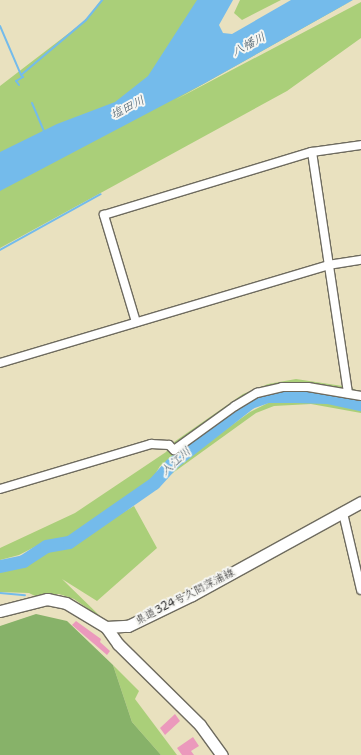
<!DOCTYPE html>
<meta charset="utf-8">
<style>
body{margin:0}
#map{position:relative;width:361px;height:755px;overflow:hidden;background:#e9e1bf;font-family:"Shantell Sans","Klee One",sans-serif}
div>[style]{position:absolute}
.green>*{inset:0;background:#aacf79}
.forest>*{inset:0;background:#87b269}
.water>*{inset:0;background:#74bbeb}
.stream>*{height:2px;margin:-1px;padding:0 1px;transform-origin:1px;border-radius:1px;background:#74bbeb}
.river>*{height:13px;margin:-6.5px;padding:0 6.5px;transform-origin:6.5px;border-radius:6.5px;background:#74bbeb}
.building>*{inset:0;background:#eb99bc}
.roads{filter:drop-shadow(1px 0 #6e6b5f) drop-shadow(-1px 0 #6e6b5f) drop-shadow(0 1px #6e6b5f) drop-shadow(0 -1px #6e6b5f)}
.street>*{height:8px;margin:-4px;padding:0 4px;transform-origin:4px;border-radius:4px;background:#fff}
.secondary>*{height:11px;margin:-5.5px;padding:0 5.5px;transform-origin:5.5px;border-radius:5.5px;background:#fff}
span{translate:-50% -50%;white-space:nowrap;text-align:center;line-height:1.15;-webkit-text-stroke:4px #f6f6f2;paint-order:stroke}
.street-label{font-size:11px;color:#2b2b2b}
.water-label{font-size:12px;color:#415665;font-style:italic}
</style>
<div id="map">
<div class="green">
<i style="clip-path:polygon(101px 0,207px 0,164px 85px,0 169px,0 86px,86px 20px)"></i>
<i style="clip-path:polygon(240px 0,281px 0,242px 20px,234px 13px)"></i>
<i style="clip-path:polygon(353px 0,175px 100px,361px 2px,361px 38px,287px 91px,0 248px,0 183px)"></i>
<i style="clip-path:polygon(296px 379px,349px 387px,361px 392px,361px 399px,311px 391px,268px 394px,249px 401px,160px 466px,150px 483px,90px 526px,61px 542px,46px 541px,19px 555px,0 560px,0 548px,75px 513px,166px 452px,174px 442px,243px 394px,268px 384px)"></i>
<i style="clip-path:polygon(309px 400px,361px 409px,361px 413px,311px 404px,274px 406px,256px 413px,170px 475px,175px 466px,250px 412px,268px 403px)"></i>
<i style="clip-path:polygon(134px 506px,157px 548px,97px 601px,62px 579px,103px 619px,74px 599px,59px 594px,35px 596px,29px 593px,0 592px,0 570px,12px 570px,37px 555px,65px 547px)"></i>
<i style="clip-path:polygon(113px 665px,139px 691px,135px 699px,177px 755px,161px 755px,132px 722px)"></i>
</div>
<div class="forest">
<i style="clip-path:polygon(36px 614px,67px 621px,113px 665px,132px 722px,161px 755px,0 755px,0 626px)"></i>
</div>
<div class="water">
<i style="clip-path:polygon(197px 0,233px 0,219px 25px,223px 33px,232px 34px,291px 0,353px 0,205px 83px,0 191px,0 152px,57px 124px,115px 102px,148px 76px)"></i>
</div>
<div class="stream">
<i style="left:0;top:26px;width:53px;rotate:66.8deg"></i>
<i style="left:19px;top:85px;width:5px;rotate:-127deg"></i>
<i style="left:16px;top:81px;width:8px;rotate:-30deg"></i>
<i style="left:23px;top:77px;width:3px;rotate:-135deg"></i>
<i style="left:21px;top:75px;width:85px;rotate:-40.2deg"></i>
<i style="left:86px;top:20px;width:26px;rotate:-51deg"></i>
<i style="left:32px;top:103px;width:30px;rotate:67deg"></i>
<i style="left:0;top:250px;width:115px;rotate:-29deg"></i>
<i style="left:0;top:593px;width:25px;rotate:5deg"></i>
</div>
<div class="river">
<i style="left:0;top:566px;width:24px;rotate:-12deg"></i>
<i style="left:23px;top:561px;width:27px;rotate:-33deg"></i>
<i style="left:46px;top:546px;width:23px;rotate:-10deg"></i>
<i style="left:69px;top:542px;width:103px;rotate:-34.8deg"></i>
<i style="left:154px;top:483px;width:25px;rotate:-48deg"></i>
<i style="left:171px;top:464px;width:100px;rotate:-38.1deg"></i>
<i style="left:250px;top:402px;width:18px;rotate:-19deg"></i>
<i style="left:267px;top:396px;width:28px"></i>
<i style="left:295px;top:396px;width:32px;rotate:2deg"></i>
<i style="left:327px;top:397px;width:35px;rotate:12deg"></i>
</div>
<div class="building">
<i style="clip-path:polygon(76px 621px,101px 639px,100px 642px,110px 651px,107px 655px,72px 625px)"></i>
<i style="clip-path:polygon(175px 714px,180px 721px,165px 735px,160px 728px)"></i>
<i style="clip-path:polygon(193px 737px,199px 746px,191px 751px,194px 755px,182px 755px,177px 748px)"></i>
</div>
<div class="roads">
<div class="street">
<i style="left:312px;top:152px;width:244px;rotate:81.5deg"></i>
<i style="left:136px;top:322px;width:112px;rotate:-106.7deg"></i>
<i style="left:104px;top:215px;width:217px;rotate:-16.9deg"></i>
<i style="left:312px;top:152px;width:49px;rotate:-8.1deg"></i>
<i style="left:0;top:363px;width:342px;rotate:-16.6deg"></i>
<i style="left:328px;top:265px;width:33px;rotate:-9deg"></i>
<i style="left:0;top:489px;width:158px;rotate:-16.6deg"></i>
<i style="left:151px;top:444px;width:18px;rotate:3deg"></i>
<i style="left:169px;top:445px;width:7px;rotate:45deg"></i>
<i style="left:174px;top:450px;width:75px;rotate:-35.8deg"></i>
<i style="left:235px;top:406px;width:26px;rotate:-31deg"></i>
<i style="left:257px;top:393px;width:26px;rotate:-13deg"></i>
<i style="left:282px;top:387px;width:26px"></i>
<i style="left:308px;top:387px;width:54px;rotate:9.6deg"></i>
<i style="left:343px;top:513px;width:79px;rotate:76.8deg"></i>
</div>
<div class="secondary">
<i style="left:0;top:611px;width:49px;rotate:-14.3deg"></i>
<i style="left:47px;top:599px;width:19px;rotate:12deg"></i>
<i style="left:66px;top:603px;width:47px;rotate:31deg"></i>
<i style="left:106px;top:627px;width:22px;rotate:-3deg"></i>
<i style="left:128px;top:626px;width:71px;rotate:-25.8deg"></i>
<i style="left:192px;top:595px;width:193px;rotate:-28.8deg"></i>
<i style="left:106px;top:627px;width:21px;rotate:55deg"></i>
<i style="left:118px;top:644px;width:115px;rotate:44.6deg"></i>
<i style="left:200px;top:725px;width:37px;rotate:54deg"></i>
</div>
</div>
<div class="street-label">
<span style="left:185px;top:597px;rotate:-27deg">県道324号久間深浦線</span>
</div>
<div class="water-label">
<span style="left:249px;top:45px;rotate:-28deg">八幡川</span>
<span style="left:128px;top:108px;rotate:-27deg">塩田川</span>
<span style="left:176px;top:462px;rotate:-42deg">入江川</span>
</div>
</div>
